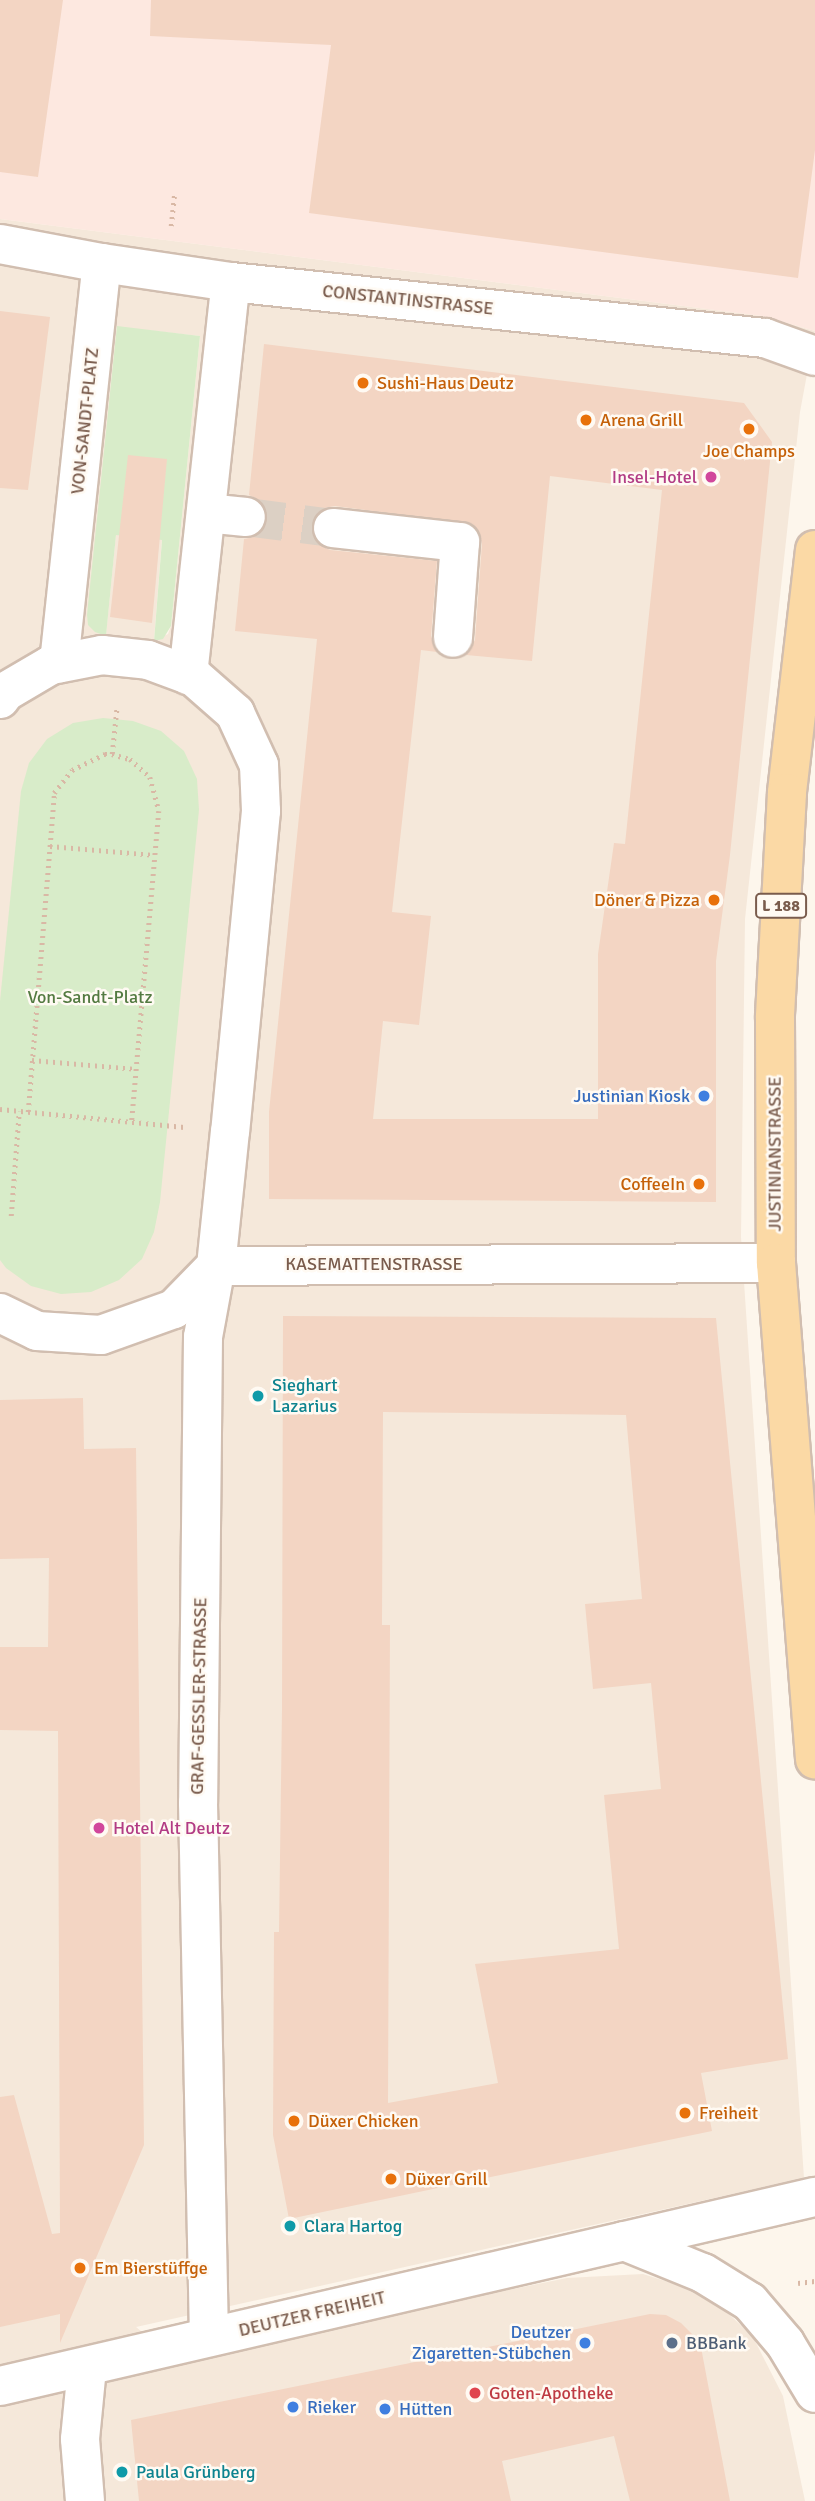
<!DOCTYPE html>
<meta charset="utf-8">
<style>
body{margin:0}
#map{position:relative;width:815px;height:2501px;overflow:hidden;background:#fdf6ec;font-family:Signika,sans-serif}
div>[style]{position:absolute}
.residential>*{inset:0;background:#f5e8da}
.commercial>*{inset:0;background:#fde8e0}
.green>*{inset:0;background:#d8ecc9}
.building>*{inset:0;background:#f3d5c3}
.minor-tunnel>*{height:38px;margin-top:-19px;transform-origin:0;background:repeating-linear-gradient(90deg,#dcd0c4 0 38px,transparent 0 57px)}
.path>*{height:4.5px;margin-top:-2.25px;transform-origin:0;background:repeating-linear-gradient(90deg,#d9b8a5 0 2px,transparent 0 7px)}
.roads{filter:drop-shadow(2px 0 #d1beb0) drop-shadow(-2px 0 #d1beb0) drop-shadow(0 2px #d1beb0) drop-shadow(0 -2px #d1beb0)}
.minor>*{height:38px;margin:-19px;padding:0 19px;transform-origin:19px;border-radius:19px;background:#fff}
.major>*{height:38px;margin:-19px;padding:0 19px;transform-origin:19px;border-radius:19px;background:#fbd9a5}
.dots>*{width:19px;height:19px;translate:-50% -50%;box-sizing:border-box;border:4px solid #fffaf3;border-radius:50%}
span{translate:-50% -50%;white-space:nowrap;text-align:center;line-height:1.15;-webkit-text-stroke:5px #fffaf3;paint-order:stroke}
.shield-label span{padding:2px 5px;background:#fffaf3;border:2px solid;border-radius:5px;-webkit-text-stroke-width:0}
.shield-label{font-size:16px;color:#7a5c4d;font-weight:700}
.street-label{font-size:18px;color:#7a5c4d}
.food-label{font-size:18px;color:#c56008}
.left{translate:0 -50%;text-align:left}
.right{translate:-100% -50%;text-align:right}
.hotel-label{font-size:18px;color:#b23c85}
.park-label{font-size:18px;color:#537a41}
.shop-label{font-size:18px;color:#366cbe}
.culture-label{font-size:18px;color:#0d838f}
.service-label{font-size:18px;color:#4e5e75}
.health-label{font-size:18px;color:#be3a42}
</style>
<div id="map">
<div class="residential">
<i style="clip-path:polygon(evenodd,0 219px,762px 316px,815px 331px,800px 412px,745px 919px,741px 1237px,804px 2178px,136px 2327px,174px 2358px,567px 2278px,643px 2274px,709px 2295px,753px 2337px,783px 2396px,805px 2501px,0 2501px,0 219px,117px 327px,200px 336px,171px 626px,168px 634px,154px 640px,162px 539px,116px 534px,106px 635px,117px 327px)"></i>
</div>
<div class="commercial">
<i style="clip-path:polygon(0 0,815px 0,815px 331px,762px 316px,0 219px)"></i>
</div>
<div class="green">
<i style="clip-path:polygon(117px 326px,200px 336px,171px 626px,163px 639px,154px 641px,162px 540px,116px 535px,106px 636px,95px 632px,88px 625px,87px 615px)"></i>
<i style="clip-path:polygon(103px 718px,133px 721px,161px 731px,184px 751px,197px 779px,199px 810px,160px 1202px,154px 1232px,142px 1259px,119px 1280px,91px 1292px,61px 1294px,31px 1286px,6px 1268px,0 1260px,0 1001px,21px 791px,29px 763px,47px 739px,73px 723px)"></i>
</div>
<div class="building">
<i style="clip-path:polygon(0 0,63px 0,38px 177px,0 172px)"></i>
<i style="clip-path:polygon(151px 0,815px 0,815px 150px,798px 278px,309px 213px,331px 45px,150px 36px)"></i>
<i style="clip-path:polygon(0 311px,50px 317px,28px 490px,0 488px)"></i>
<i style="clip-path:polygon(evenodd,264px 344px,744px 403px,772px 442px,730px 855px,716px 961px,716px 1202px,269px 1199px,269px 1112px,317px 639px,235px 631px,244px 539px,254px 537px,263px 530px,268px 518px,266px 507px,259px 500px,249px 495px,264px 344px,550px 476px,662px 490px,625px 844px,614px 843px,598px 954px,598px 1119px,373px 1119px,383px 1021px,419px 1025px,431px 916px,392px 912px,421px 650px,437px 652px,431px 636px,437px 561px,330px 550px,320px 545px,313px 537px,311px 525px,316px 515px,324px 508px,335px 506px,472px 524px,479px 532px,482px 544px,475px 640px,466px 655px,532px 661px,550px 476px)"></i>
<i style="clip-path:polygon(128px 455px,167px 459px,152px 623px,110px 617px)"></i>
<i style="clip-path:polygon(evenodd,283px 1316px,716px 1318px,788px 2059px,701px 2073px,712px 2131px,289px 2219px,273px 2135px,274px 1932px,279px 1932px,282px 1708px,283px 1316px,383px 1412px,626px 1415px,642px 1599px,585px 1604px,593px 1689px,651px 1683px,661px 1789px,604px 1795px,619px 1949px,475px 1964px,498px 2083px,388px 2103px,390px 1625px,382px 1625px,383px 1412px)"></i>
<i style="clip-path:polygon(83px 1398px,84px 1449px,136px 1448px,144px 2145px,60px 2343px,60px 2314px,0 2327px,0 2097px,14px 2095px,52px 2234px,60px 2233px,58px 1731px,0 1730px,0 1647px,48px 1647px,49px 1558px,0 1559px,0 1400px)"></i>
<i style="clip-path:polygon(650px 2314px,666px 2315px,681px 2323px,700px 2342px,730px 2501px,630px 2501px,614px 2436px,502px 2461px,511px 2501px,139px 2501px,131px 2420px)"></i>
</div>
<div class="minor-tunnel">
<i style="left:246px;top:517px;width:88px;rotate:7.2deg"></i>
</div>
<div class="path">
<i style="left:171px;top:226px;width:31px;rotate:-84deg"></i>
<i style="left:112px;top:754px;width:48px;rotate:-84.1deg"></i>
<i style="left:50px;top:846px;width:104px;rotate:4.9deg"></i>
<i style="left:32px;top:1060px;width:104px;rotate:4.9deg"></i>
<i style="left:0;top:1109px;width:185px;rotate:5.6deg"></i>
<i style="left:28px;top:1112px;width:320px;rotate:-85.3deg"></i>
<i style="left:54px;top:793px;width:29px;rotate:-52deg"></i>
<i style="left:72px;top:770px;width:37px;rotate:-26deg"></i>
<i style="left:105px;top:754px;width:7px"></i>
<i style="left:112px;top:754px;width:19px;rotate:16deg"></i>
<i style="left:130px;top:759px;width:27px;rotate:42deg"></i>
<i style="left:150px;top:777px;width:35px;rotate:75deg"></i>
<i style="left:159px;top:811px;width:312px;rotate:95deg"></i>
<i style="left:11px;top:1216px;width:105px;rotate:-85.6deg"></i>
<i style="left:798px;top:2283px;width:17px;rotate:-7deg"></i>
</div>
<div class="roads">
<div class="minor">
<i style="left:0;top:244px;width:104px;rotate:10.6deg"></i>
<i style="left:102px;top:263px;width:130px;rotate:8.4deg"></i>
<i style="left:231px;top:282px;width:537px;rotate:5.99deg"></i>
<i style="left:765px;top:338px;width:53px;rotate:19.8deg"></i>
<i style="left:206px;top:513px;width:40px;rotate:5.7deg"></i>
<i style="left:333px;top:528px;width:128px;rotate:6.3deg"></i>
<i style="left:460px;top:542px;width:96px;rotate:94.2deg"></i>
<i style="left:59px;top:663px;width:402px;rotate:-83.9deg"></i>
<i style="left:188px;top:675px;width:395px;rotate:-83.8deg"></i>
<i style="left:0;top:699px;width:9px;rotate:-54deg"></i>
<i style="left:5px;top:692px;width:53px;rotate:-30.4deg"></i>
<i style="left:51px;top:665px;width:52px;rotate:-11.1deg"></i>
<i style="left:102px;top:655px;width:46px;rotate:6.2deg"></i>
<i style="left:148px;top:660px;width:49px;rotate:20.3deg"></i>
<i style="left:194px;top:677px;width:55px;rotate:41.3deg"></i>
<i style="left:235px;top:713px;width:57px;rotate:65.2deg"></i>
<i style="left:259px;top:765px;width:46px;rotate:87.5deg"></i>
<i style="left:261px;top:811px;width:321px;rotate:95.5deg"></i>
<i style="left:230px;top:1131px;width:136px;rotate:95.9deg"></i>
<i style="left:216px;top:1266px;width:72px;rotate:100.4deg"></i>
<i style="left:203px;top:1337px;width:466px;rotate:90.6deg"></i>
<i style="left:198px;top:1803px;width:534px;rotate:88.82deg"></i>
<i style="left:0;top:1313px;width:41px;rotate:25.9deg"></i>
<i style="left:37px;top:1331px;width:64px;rotate:3.6deg"></i>
<i style="left:101px;top:1335px;width:77px;rotate:-19.6deg"></i>
<i style="left:174px;top:1309px;width:60px;rotate:-45.7deg"></i>
<i style="left:216px;top:1266px;width:560px;rotate:-0.31deg"></i>
<i style="left:624px;top:2241px;width:85px;rotate:22.1deg"></i>
<i style="left:703px;top:2273px;width:55px;rotate:31.7deg"></i>
<i style="left:750px;top:2302px;width:54px;rotate:49.5deg"></i>
<i style="left:785px;top:2343px;width:58px;rotate:59deg"></i>
<i style="left:0;top:2386px;width:837px;rotate:-13.06deg"></i>
<i style="left:85px;top:2501px;width:62px;rotate:-94.6deg"></i>
<i style="left:80px;top:2439px;width:71px;rotate:-84.4deg"></i>
</div>
<div class="major">
<i style="left:815px;top:550px;width:245px;rotate:96.6deg"></i>
<i style="left:787px;top:793px;width:225px;rotate:93.1deg"></i>
<i style="left:775px;top:1018px;width:245px;rotate:89.8deg"></i>
<i style="left:776px;top:1263px;width:498px;rotate:85.5deg"></i>
</div>
</div>
<div class="dots">
<i style="left:363px;top:383px;background:#e8710a"></i>
<i style="left:586px;top:420px;background:#e8710a"></i>
<i style="left:749px;top:429px;background:#e8710a"></i>
<i style="left:711px;top:477px;background:#d1479c"></i>
<i style="left:714px;top:900px;background:#e8710a"></i>
<i style="left:704px;top:1096px;background:#3f7fe0"></i>
<i style="left:699px;top:1184px;background:#e8710a"></i>
<i style="left:258px;top:1396px;background:#0f9aa8"></i>
<i style="left:99px;top:1828px;background:#d1479c"></i>
<i style="left:685px;top:2113px;background:#e8710a"></i>
<i style="left:294px;top:2121px;background:#e8710a"></i>
<i style="left:391px;top:2179px;background:#e8710a"></i>
<i style="left:290px;top:2226px;background:#0f9aa8"></i>
<i style="left:80px;top:2268px;background:#e8710a"></i>
<i style="left:585px;top:2343px;background:#3f7fe0"></i>
<i style="left:672px;top:2343px;background:#5c6f8a"></i>
<i style="left:475px;top:2393px;background:#e0444e"></i>
<i style="left:293px;top:2407px;background:#3f7fe0"></i>
<i style="left:385px;top:2409px;background:#3f7fe0"></i>
<i style="left:122px;top:2472px;background:#0f9aa8"></i>
</div>
<div class="shield-label">
<span style="left:781px;top:906px">L 188</span>
</div>
<div class="street-label">
<span style="left:408px;top:300px;rotate:6deg">CONSTANTINSTRASSE</span>
<span style="left:85px;top:421px;rotate:-84deg">VON-SANDT-PLATZ</span>
<span style="left:775px;top:1154px;rotate:-90deg">JUSTINIANSTRASSE</span>
<span style="left:374px;top:1264px">KASEMATTENSTRASSE</span>
<span style="left:199px;top:1696px;rotate:-89deg">GRAF-GESSLER-STRASSE</span>
<span style="left:312px;top:2314px;rotate:-13deg">DEUTZER FREIHEIT</span>
</div>
<div class="food-label">
<span class="left" style="left:377px;top:383px">Sushi-Haus Deutz</span>
<span class="left" style="left:600px;top:420px">Arena Grill</span>
<span style="left:749px;top:451px">Joe Champs</span>
<span class="right" style="left:700px;top:900px">Döner &amp; Pizza</span>
<span class="right" style="left:685px;top:1184px">CoffeeIn</span>
<span class="left" style="left:699px;top:2113px">Freiheit</span>
<span class="left" style="left:308px;top:2121px">Düxer Chicken</span>
<span class="left" style="left:405px;top:2179px">Düxer Grill</span>
<span class="left" style="left:94px;top:2268px">Em Bierstüffge</span>
</div>
<div class="hotel-label">
<span class="right" style="left:697px;top:477px">Insel-Hotel</span>
<span class="left" style="left:113px;top:1828px">Hotel Alt Deutz</span>
</div>
<div class="park-label">
<span style="left:90px;top:997px">Von-Sandt-Platz</span>
</div>
<div class="shop-label">
<span class="right" style="left:690px;top:1096px">Justinian Kiosk</span>
<span class="right" style="left:571px;top:2343px">Deutzer<br>Zigaretten-Stübchen</span>
<span class="left" style="left:307px;top:2407px">Rieker</span>
<span class="left" style="left:399px;top:2409px">Hütten</span>
</div>
<div class="culture-label">
<span class="left" style="left:272px;top:1396px">Sieghart<br>Lazarius</span>
<span class="left" style="left:304px;top:2226px">Clara Hartog</span>
<span class="left" style="left:136px;top:2472px">Paula Grünberg</span>
</div>
<div class="service-label">
<span class="left" style="left:686px;top:2343px">BBBank</span>
</div>
<div class="health-label">
<span class="left" style="left:489px;top:2393px">Goten-Apotheke</span>
</div>
</div>
